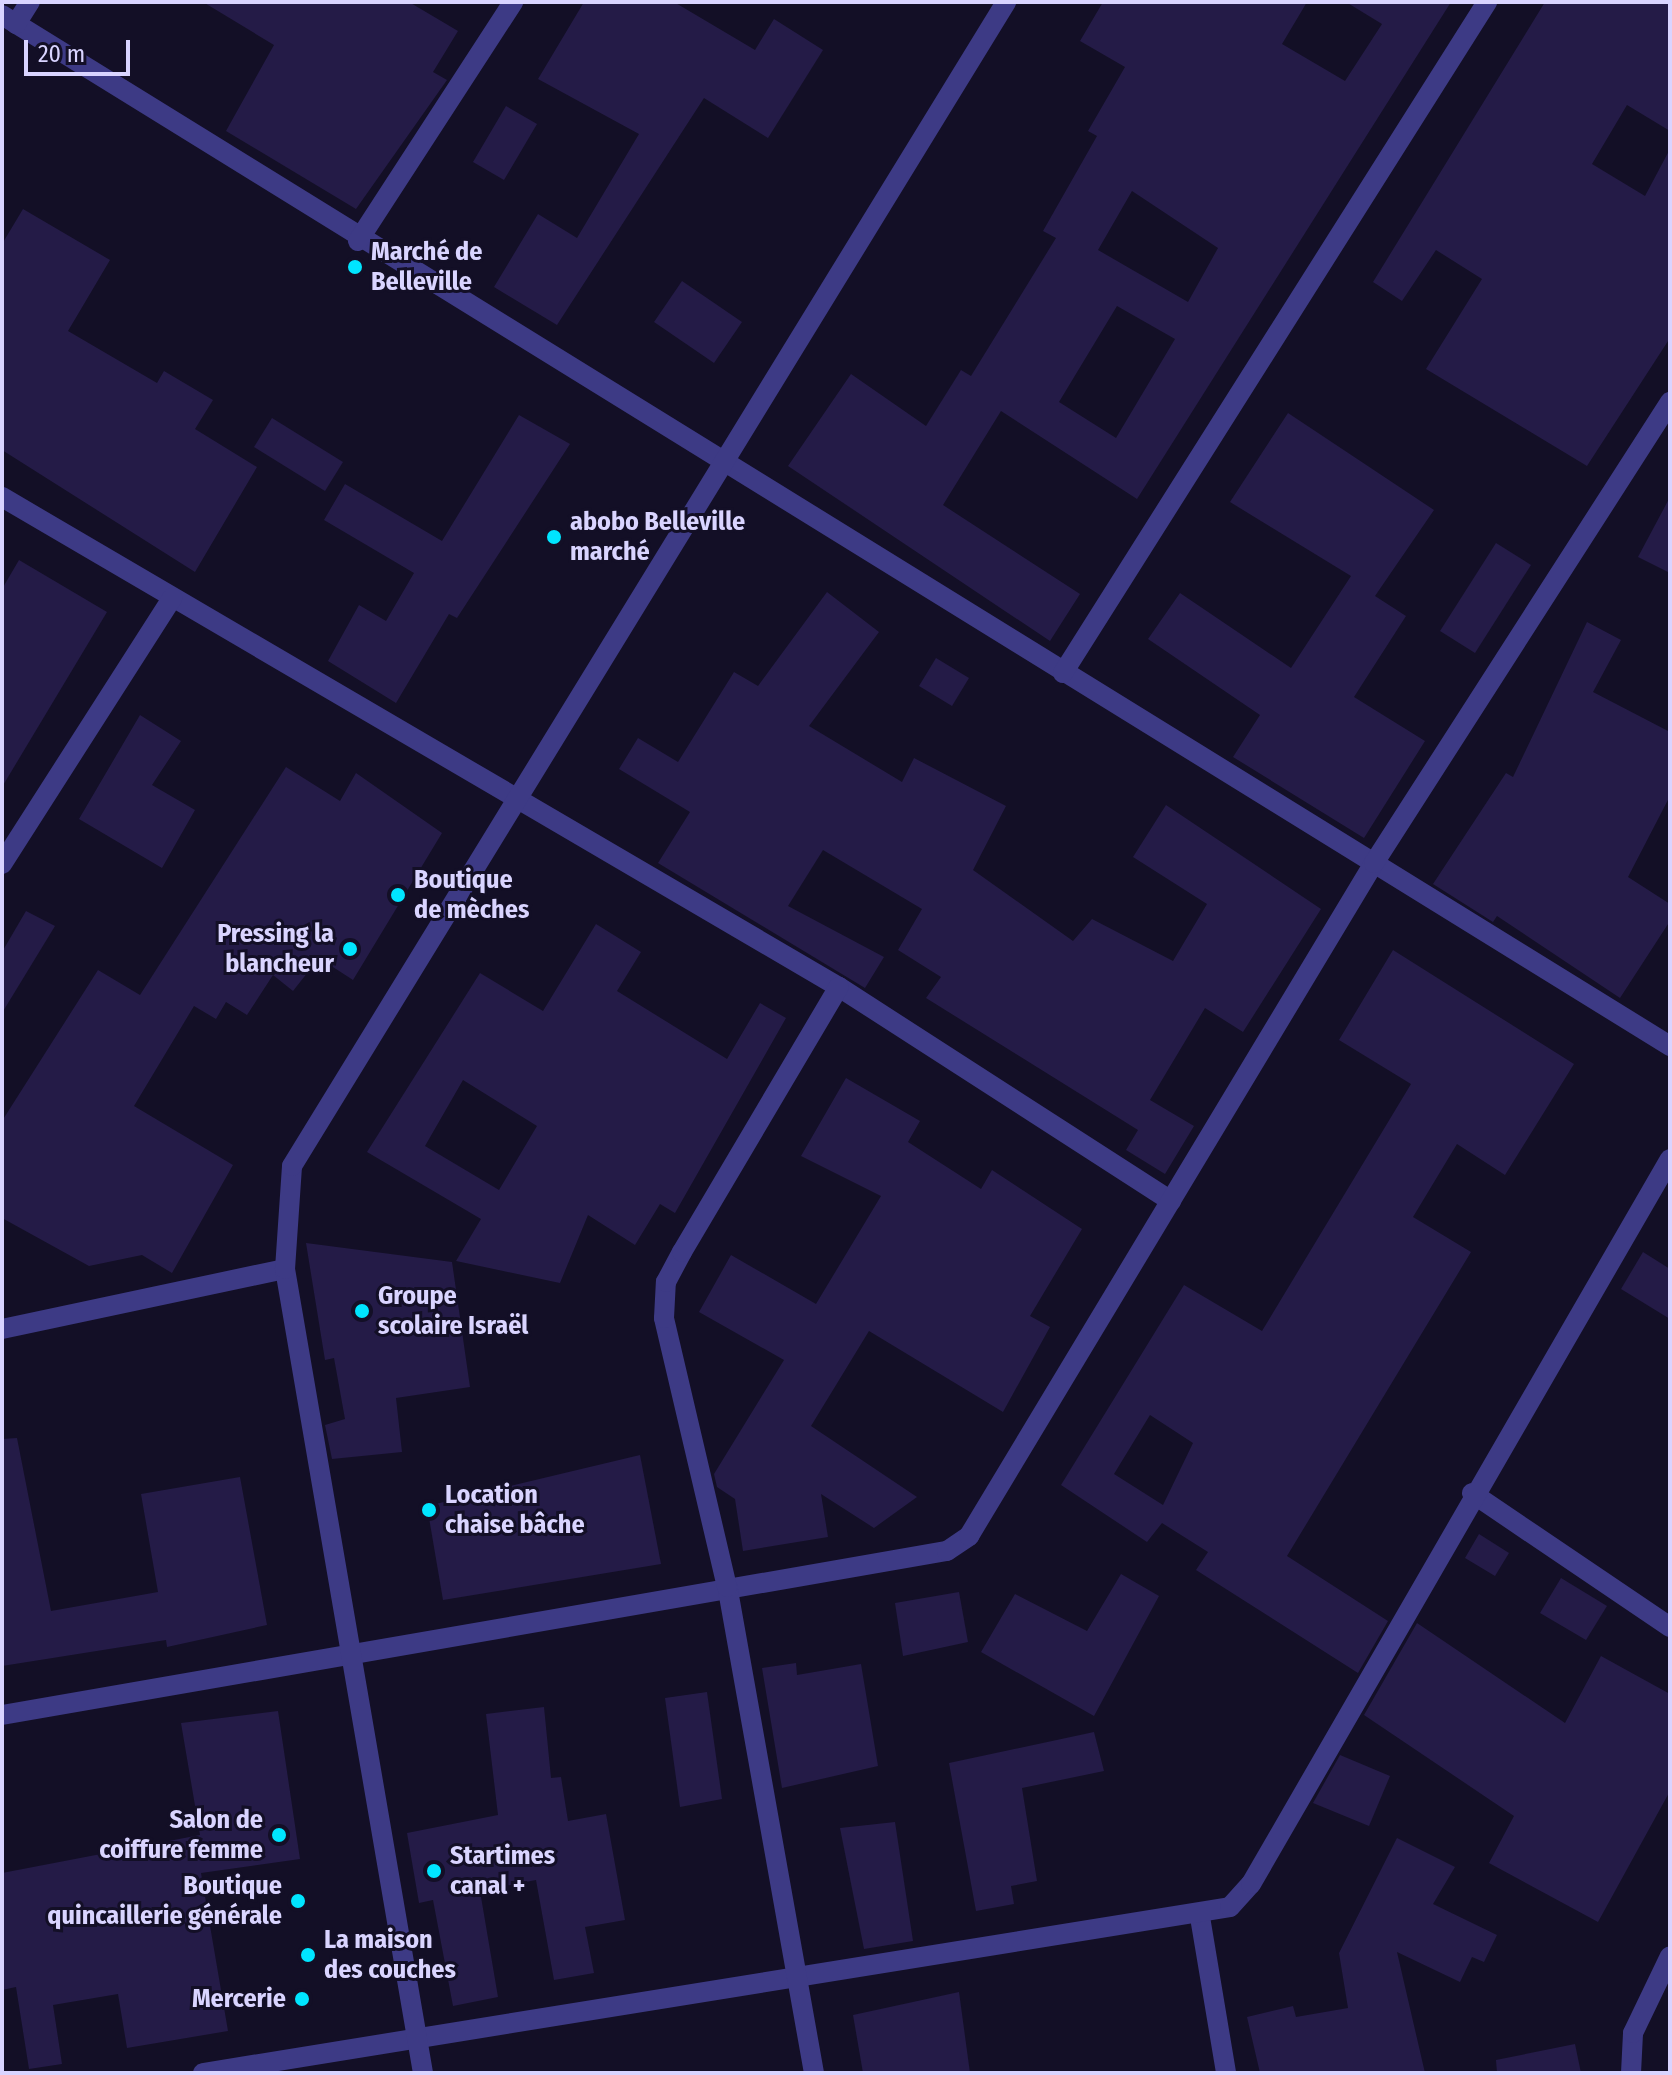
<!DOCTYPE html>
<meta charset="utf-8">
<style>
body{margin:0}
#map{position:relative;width:1672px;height:2075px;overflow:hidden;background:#130f26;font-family:"Fira Sans Condensed",sans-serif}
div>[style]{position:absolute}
.building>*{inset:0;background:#241b47}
.street>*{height:20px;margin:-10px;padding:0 10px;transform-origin:10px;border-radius:10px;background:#3d3a85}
.dots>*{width:22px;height:22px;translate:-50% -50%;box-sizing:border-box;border:4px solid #130f26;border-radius:50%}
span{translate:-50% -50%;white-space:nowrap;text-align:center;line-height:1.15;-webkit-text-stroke:6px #130f26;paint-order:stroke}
.poi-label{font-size:26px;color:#d9d4ff;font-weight:700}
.left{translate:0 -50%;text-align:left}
.right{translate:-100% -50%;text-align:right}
.frame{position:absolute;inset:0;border:4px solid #d9d4ff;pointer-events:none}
.scale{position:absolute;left:24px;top:40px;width:106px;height:36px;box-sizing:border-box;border:4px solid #d9d4ff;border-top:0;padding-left:10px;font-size:24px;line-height:28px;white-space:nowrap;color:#d9d4ff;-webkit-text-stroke:6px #130f26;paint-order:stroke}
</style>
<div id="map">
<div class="building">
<i style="clip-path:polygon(203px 2px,409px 2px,458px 31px,433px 72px,447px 80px,356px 209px,226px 131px,274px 45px)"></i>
<i style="clip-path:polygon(584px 2px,674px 2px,755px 50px,774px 19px,823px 50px,768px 138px,704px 98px,557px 325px,494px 287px,538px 214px,577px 238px,639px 134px,538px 79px)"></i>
<i style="clip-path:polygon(evenodd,1103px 2px,1307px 2px,1282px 44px,1345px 81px,1382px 24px,1346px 2px,1451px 2px,1137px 499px,1001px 411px,943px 505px,1080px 594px,1050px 641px,788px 466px,851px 374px,926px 426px,961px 370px,971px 376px,1056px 238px,1043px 231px,1097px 136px,1088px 131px,1125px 67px,1080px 41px,1103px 2px,1132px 191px,1218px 248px,1188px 302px,1098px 250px,1132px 191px,1103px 2px,1117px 306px,1175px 339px,1116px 438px,1059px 402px,1117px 306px)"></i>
<i style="clip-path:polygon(1545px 2px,1670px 2px,1670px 131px,1627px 105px,1592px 164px,1645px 196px,1670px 149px,1670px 338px,1587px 466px,1426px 369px,1482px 279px,1436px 250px,1402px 301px,1373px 282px)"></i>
<i style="clip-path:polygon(506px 106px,537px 124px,504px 180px,473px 162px)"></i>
<i style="clip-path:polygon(23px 209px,110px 260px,68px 331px,157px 383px,164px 371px,213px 400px,195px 429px,257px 467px,195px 572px,2px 450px,2px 244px)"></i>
<i style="clip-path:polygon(682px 281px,742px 322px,714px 363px,654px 322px)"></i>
<i style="clip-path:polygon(1288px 413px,1434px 510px,1375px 596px,1406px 616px,1354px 697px,1425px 741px,1364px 838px,1233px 757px,1260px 715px,1148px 639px,1180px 593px,1291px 668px,1351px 576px,1230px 502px)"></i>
<i style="clip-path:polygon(519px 415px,570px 444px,457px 618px,449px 614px,396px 703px,328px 661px,359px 605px,386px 621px,414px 573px,324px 520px,345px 484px,442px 541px)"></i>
<i style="clip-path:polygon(272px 418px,343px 462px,325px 491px,254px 447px)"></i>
<i style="clip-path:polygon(1670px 497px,1670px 573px,1638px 557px)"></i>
<i style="clip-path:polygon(1496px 543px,1531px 565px,1475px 653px,1440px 631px)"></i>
<i style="clip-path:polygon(19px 560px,107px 612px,2px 787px,2px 589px)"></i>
<i style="clip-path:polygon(827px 592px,879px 632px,809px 726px,902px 782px,914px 758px,1006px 806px,973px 870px,1073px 941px,1092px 919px,1173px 961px,1207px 904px,1133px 857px,1166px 805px,1321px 909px,1243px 1032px,1205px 1008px,1150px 1100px,1194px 1126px,1165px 1174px,1126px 1150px,1138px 1130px,926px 998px,941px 977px,898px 950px,922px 909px,823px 850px,788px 906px,884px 957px,865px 988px,658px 863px,690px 812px,619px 769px,638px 738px,678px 762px,734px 672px,758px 686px)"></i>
<i style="clip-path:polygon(1587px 622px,1621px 640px,1593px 692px,1670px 732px,1670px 796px,1628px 877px,1670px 904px,1670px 921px,1620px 998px,1497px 916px,1493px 922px,1433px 884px,1506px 773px,1513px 777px)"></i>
<i style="clip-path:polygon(936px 658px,969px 678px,952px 706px,919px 686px)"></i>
<i style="clip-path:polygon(140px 715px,181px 741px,152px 785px,195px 810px,162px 868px,79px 819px)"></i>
<i style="clip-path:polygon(286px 767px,340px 801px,356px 773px,442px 833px,353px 980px,319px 958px,293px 991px,273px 975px,247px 1015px,226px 1002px,216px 1019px,194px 1006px,134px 1106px,233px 1165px,172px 1273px,142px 1255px,89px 1266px,2px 1218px,2px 1121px,98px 970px,140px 995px)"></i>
<i style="clip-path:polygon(26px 911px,55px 926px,2px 1013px,2px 952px)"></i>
<i style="clip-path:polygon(evenodd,596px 924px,641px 952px,617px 991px,727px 1059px,760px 1003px,786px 1018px,675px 1213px,660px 1204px,635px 1245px,588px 1215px,560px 1283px,456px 1261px,481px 1219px,367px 1152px,480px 973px,543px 1011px,596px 924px,463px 1080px,537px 1126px,499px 1190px,425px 1146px,463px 1080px)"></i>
<i style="clip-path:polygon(evenodd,1393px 950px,1574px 1064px,1505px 1175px,1457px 1144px,1413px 1217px,1471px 1252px,1287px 1556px,1388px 1621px,1358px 1673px,1196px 1570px,1208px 1552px,1162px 1523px,1147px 1542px,1061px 1485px,1184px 1285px,1262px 1331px,1411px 1084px,1339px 1040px,1393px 950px,1150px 1415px,1193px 1443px,1163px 1505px,1114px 1474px,1150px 1415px)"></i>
<i style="clip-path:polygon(846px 1078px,920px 1121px,908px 1142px,981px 1189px,992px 1170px,1082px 1229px,1030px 1316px,1050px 1327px,1003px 1412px,869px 1331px,811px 1426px,917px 1497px,874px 1528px,821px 1494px,828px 1537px,743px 1551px,735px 1499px,717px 1487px,714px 1474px,784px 1360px,699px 1312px,731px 1255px,816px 1304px,881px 1196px,801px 1156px)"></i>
<i style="clip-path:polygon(306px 1243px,452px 1262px,470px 1387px,396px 1398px,402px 1452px,332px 1459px,325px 1425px,345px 1419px,334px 1358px,325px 1360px)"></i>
<i style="clip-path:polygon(1643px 1252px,1670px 1269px,1670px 1319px,1621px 1289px)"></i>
<i style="clip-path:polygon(17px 1438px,51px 1611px,158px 1592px,141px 1494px,240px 1477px,267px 1625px,167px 1647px,166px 1640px,2px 1666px,2px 1439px)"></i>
<i style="clip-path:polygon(640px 1455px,661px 1564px,443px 1600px,427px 1506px)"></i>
<i style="clip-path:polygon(1479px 1534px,1509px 1553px,1495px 1576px,1465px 1558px)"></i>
<i style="clip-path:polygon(1121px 1574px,1159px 1596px,1094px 1716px,981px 1652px,1015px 1594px,1087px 1631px)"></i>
<i style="clip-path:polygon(1561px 1578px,1607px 1606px,1586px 1640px,1540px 1613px)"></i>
<i style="clip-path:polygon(959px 1592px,968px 1642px,903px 1656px,895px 1603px)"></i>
<i style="clip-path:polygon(1417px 1623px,1565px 1723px,1601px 1656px,1670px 1694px,1670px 1791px,1598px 1922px,1489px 1863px,1514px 1816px,1364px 1715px)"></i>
<i style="clip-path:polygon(796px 1663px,797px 1675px,861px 1664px,878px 1766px,782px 1788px,762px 1668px)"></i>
<i style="clip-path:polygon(707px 1692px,722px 1799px,680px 1807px,665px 1698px)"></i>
<i style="clip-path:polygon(544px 1707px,551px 1778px,561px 1777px,568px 1821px,606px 1814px,625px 1920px,585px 1927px,594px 1973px,554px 1980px,536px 1880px,480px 1891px,498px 1997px,453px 2006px,433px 1900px,419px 1903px,407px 1833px,498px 1815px,486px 1714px)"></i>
<i style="clip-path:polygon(278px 1711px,300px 1859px,201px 1873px,228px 2031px,127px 2048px,118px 1994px,53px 2005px,62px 2064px,29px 2069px,16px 1987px,2px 1990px,2px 1873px,200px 1835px,181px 1723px)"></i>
<i style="clip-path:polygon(1094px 1732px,1104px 1771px,1022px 1788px,1037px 1881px,1011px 1886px,1014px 1904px,976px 1911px,949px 1763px)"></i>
<i style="clip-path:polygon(1340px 1755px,1390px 1776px,1369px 1826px,1313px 1803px)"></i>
<i style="clip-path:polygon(895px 1822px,913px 1941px,864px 1949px,840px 1828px)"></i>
<i style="clip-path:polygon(1397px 1838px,1455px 1867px,1433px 1904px,1497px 1935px,1484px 1962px,1472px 1957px,1460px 1982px,1397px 1952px,1425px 2073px,1260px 2073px,1247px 2017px,1293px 2006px,1296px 2017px,1348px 2008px,1339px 1953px)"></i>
<i style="clip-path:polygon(959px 1992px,970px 2073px,863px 2073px,853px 2015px)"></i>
<i style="clip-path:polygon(1575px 2044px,1581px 2073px,1497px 2073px,1496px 2060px)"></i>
</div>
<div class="street">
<i style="left:2px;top:15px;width:1961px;rotate:31.72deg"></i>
<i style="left:16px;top:24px;width:26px;rotate:-58deg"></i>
<i style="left:358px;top:241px;width:285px;rotate:-57deg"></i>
<i style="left:2px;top:497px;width:970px;rotate:30.35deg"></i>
<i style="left:839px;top:987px;width:395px;rotate:32.8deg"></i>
<i style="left:1063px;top:673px;width:794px;rotate:-57.71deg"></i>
<i style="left:2px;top:864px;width:316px;rotate:-57.4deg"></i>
<i style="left:2px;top:1329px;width:289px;rotate:-12deg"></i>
<i style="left:1472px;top:1493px;width:239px;rotate:34.1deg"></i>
<i style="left:2px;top:1715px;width:959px;rotate:-9.85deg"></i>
<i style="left:947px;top:1551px;width:27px;rotate:-34deg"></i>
<i style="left:969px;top:1536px;width:785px;rotate:-58.96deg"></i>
<i style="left:1374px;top:863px;width:548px;rotate:-57.3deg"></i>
<i style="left:1200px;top:1917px;width:158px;rotate:80.5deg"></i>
<i style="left:203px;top:2073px;width:1040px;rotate:-9.18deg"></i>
<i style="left:1230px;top:1907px;width:31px;rotate:-48deg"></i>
<i style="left:1251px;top:1884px;width:837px;rotate:-59.98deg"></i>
<i style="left:423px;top:2073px;width:816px;rotate:-99.74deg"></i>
<i style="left:285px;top:1269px;width:103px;rotate:-86.1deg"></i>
<i style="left:292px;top:1166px;width:1366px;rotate:-58.47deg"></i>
<i style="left:814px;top:2073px;width:494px;rotate:-100.1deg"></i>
<i style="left:727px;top:1587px;width:276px;rotate:-103.2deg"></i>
<i style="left:664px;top:1318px;width:36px;rotate:-87deg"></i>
<i style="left:666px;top:1282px;width:34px;rotate:-62deg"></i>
<i style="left:682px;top:1252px;width:308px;rotate:-59.4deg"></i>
<i style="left:1631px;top:2073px;width:40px;rotate:-87.1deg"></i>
<i style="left:1633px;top:2033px;width:85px;rotate:-64.3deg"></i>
</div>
<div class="dots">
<i style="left:355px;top:267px;background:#00e5ff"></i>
<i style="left:554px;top:537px;background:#00e5ff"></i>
<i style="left:398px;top:895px;background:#00e5ff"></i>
<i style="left:350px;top:949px;background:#00e5ff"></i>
<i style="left:362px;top:1311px;background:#00e5ff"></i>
<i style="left:429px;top:1510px;background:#00e5ff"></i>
<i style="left:279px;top:1835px;background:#00e5ff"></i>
<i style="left:434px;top:1871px;background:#00e5ff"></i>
<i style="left:298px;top:1901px;background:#00e5ff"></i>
<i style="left:308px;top:1955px;background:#00e5ff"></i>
<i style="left:302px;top:1999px;background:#00e5ff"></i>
</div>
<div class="poi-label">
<span class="left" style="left:371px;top:267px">Marché de<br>Belleville</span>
<span class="left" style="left:570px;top:537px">abobo Belleville<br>marché</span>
<span class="left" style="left:414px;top:895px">Boutique<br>de mèches</span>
<span class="right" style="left:334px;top:949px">Pressing la<br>blancheur</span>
<span class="left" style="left:378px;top:1311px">Groupe<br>scolaire Israël</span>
<span class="left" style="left:445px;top:1510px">Location<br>chaise bâche</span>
<span class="right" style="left:263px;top:1835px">Salon de<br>coiffure femme</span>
<span class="left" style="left:450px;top:1871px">Startimes<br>canal +</span>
<span class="right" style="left:282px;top:1901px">Boutique<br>quincaillerie générale</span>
<span class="left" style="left:324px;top:1955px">La maison<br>des couches</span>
<span class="right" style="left:286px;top:1999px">Mercerie</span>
</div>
<div class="frame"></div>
<div class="scale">20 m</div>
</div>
